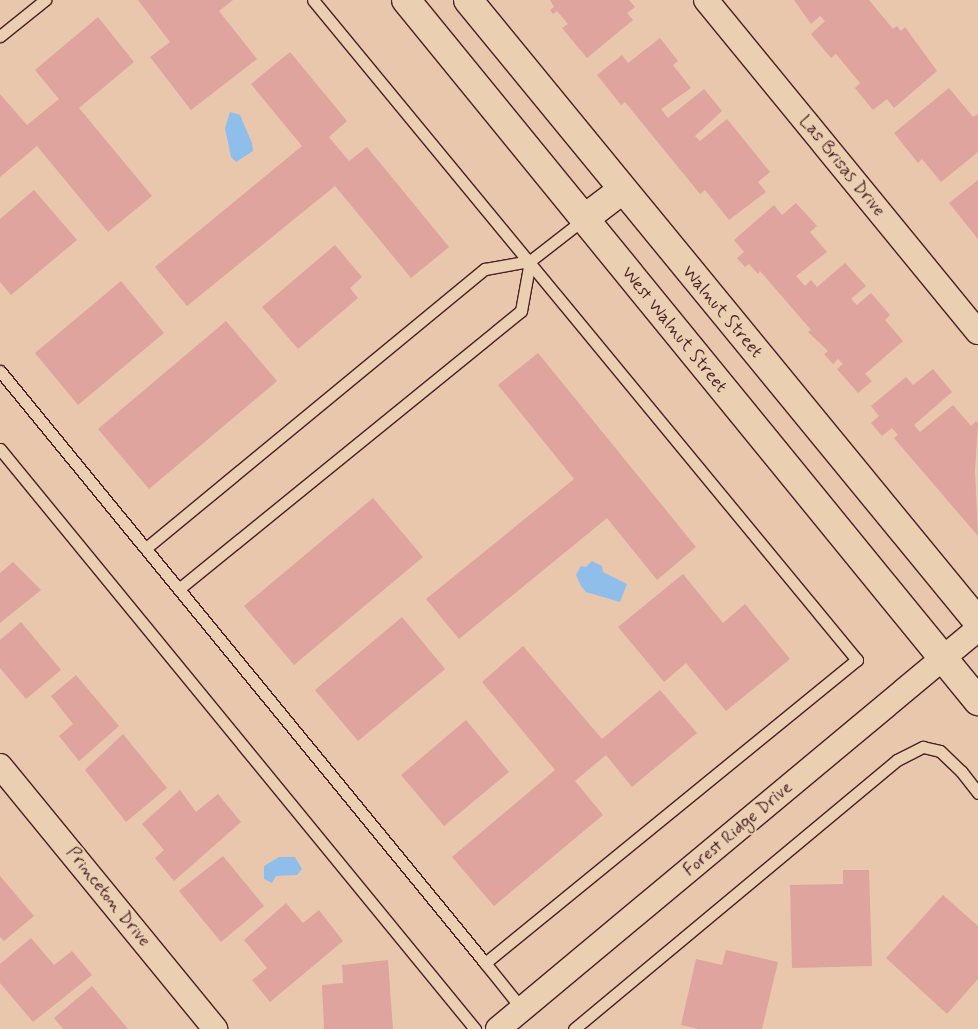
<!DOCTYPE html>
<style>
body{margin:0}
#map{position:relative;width:978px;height:1029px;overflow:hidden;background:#e8c7ad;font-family:Mynerve,sans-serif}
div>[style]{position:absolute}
.water>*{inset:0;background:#90beea}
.building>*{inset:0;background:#dea49d}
.roads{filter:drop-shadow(1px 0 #4a1f2b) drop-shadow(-1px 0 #4a1f2b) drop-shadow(0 1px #4a1f2b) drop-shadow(0 -1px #4a1f2b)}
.lane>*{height:11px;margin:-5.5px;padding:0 5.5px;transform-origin:5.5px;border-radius:5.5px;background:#ead0b1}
.street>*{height:24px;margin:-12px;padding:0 12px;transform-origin:12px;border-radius:12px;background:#ead0b1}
.secondary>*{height:28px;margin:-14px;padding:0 14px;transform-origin:14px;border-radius:14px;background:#ead0b1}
span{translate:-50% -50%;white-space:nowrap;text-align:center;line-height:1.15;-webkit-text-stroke:4px #ead0b1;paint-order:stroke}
.street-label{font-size:18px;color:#4a1f2b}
</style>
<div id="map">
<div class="water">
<i style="clip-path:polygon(230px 112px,240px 115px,252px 143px,253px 151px,236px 162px,231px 157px,225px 128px)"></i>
<i style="clip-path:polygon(592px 561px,602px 566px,603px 572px,627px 584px,620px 602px,586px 592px,581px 586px,576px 575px,581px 566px,586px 567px)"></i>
<i style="clip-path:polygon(279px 857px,295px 857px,302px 869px,297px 875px,276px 876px,272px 883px,264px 879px,264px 866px)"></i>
</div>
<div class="building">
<i style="clip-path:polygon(138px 0,233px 0,219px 11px,257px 59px,191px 110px,150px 57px,170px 42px)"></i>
<i style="clip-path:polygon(550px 0,629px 0,635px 7px,627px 13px,633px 20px,587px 58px,562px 28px,568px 24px,557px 11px,553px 14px,550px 10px,554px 7px)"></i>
<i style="clip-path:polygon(794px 0,869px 0,893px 29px,897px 26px,901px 31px,905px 27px,937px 71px,894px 108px,887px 99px,873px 110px,855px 88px,860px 83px,836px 54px,831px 58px,811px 34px,825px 21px,820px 16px,811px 24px)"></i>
<i style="clip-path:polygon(98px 17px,134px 62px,79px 108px,152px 196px,108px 232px,37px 146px,0 177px,0 94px,27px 125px,59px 99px,35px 70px)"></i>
<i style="clip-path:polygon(660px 38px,678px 61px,673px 65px,691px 88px,661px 109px,668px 118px,704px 89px,722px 111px,695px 136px,700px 141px,727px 119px,770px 172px,758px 182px,766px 192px,729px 220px,705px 190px,700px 194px,625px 102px,621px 105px,597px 75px,622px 55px,628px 63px)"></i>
<i style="clip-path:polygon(290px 52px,347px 121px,329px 137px,349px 161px,367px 147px,449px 247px,411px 278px,335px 186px,187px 306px,155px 267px,302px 146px,251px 84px)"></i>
<i style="clip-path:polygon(949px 88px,973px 117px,978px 114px,978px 152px,941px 182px,922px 159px,918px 163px,894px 133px)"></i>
<i style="clip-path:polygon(978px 180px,978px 239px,949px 203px)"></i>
<i style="clip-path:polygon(34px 190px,77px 240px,11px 295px,0 282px,0 219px)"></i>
<i style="clip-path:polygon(796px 203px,817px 226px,810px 232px,827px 252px,796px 276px,805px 286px,811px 280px,817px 287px,845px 263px,866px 286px,851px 299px,857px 305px,871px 293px,890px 315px,885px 320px,903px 341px,865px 374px,872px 381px,858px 393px,837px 369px,843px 364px,838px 359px,833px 364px,824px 354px,828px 351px,808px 332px,811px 330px,760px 271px,758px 274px,749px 264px,745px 267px,737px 258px,744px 252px,734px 240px,774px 205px,782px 215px)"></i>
<i style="clip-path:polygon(335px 245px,362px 277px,350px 288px,358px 298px,298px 349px,262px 307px)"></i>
<i style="clip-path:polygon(121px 281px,164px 333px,78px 405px,35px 353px)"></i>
<i style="clip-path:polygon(226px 321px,277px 381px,149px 489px,98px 429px)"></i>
<i style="clip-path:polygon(538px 353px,696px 547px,657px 580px,607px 518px,459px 639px,426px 599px,574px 479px,498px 385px)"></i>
<i style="clip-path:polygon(933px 369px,952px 392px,914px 425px,920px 432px,953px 405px,971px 426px,976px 421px,978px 424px,975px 471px,978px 536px,894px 438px,898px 435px,892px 428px,882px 436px,871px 423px,879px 416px,871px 406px,906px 377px,913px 385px)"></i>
<i style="clip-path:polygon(373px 498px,423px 557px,294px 665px,244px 606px)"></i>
<i style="clip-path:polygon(13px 562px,41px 590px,0 623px,0 573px)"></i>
<i style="clip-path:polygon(683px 574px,723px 623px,745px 604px,790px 659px,726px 711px,686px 663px,664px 682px,618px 627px)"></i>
<i style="clip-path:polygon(402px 617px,445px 669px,358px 741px,315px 690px)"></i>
<i style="clip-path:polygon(21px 622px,61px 670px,26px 699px,0 668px,0 640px)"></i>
<i style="clip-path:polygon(523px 646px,602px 739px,660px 690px,697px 733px,632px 787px,606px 755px,575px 781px,603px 815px,494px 906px,452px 857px,555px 770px,482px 682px)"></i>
<i style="clip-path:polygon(76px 675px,119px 726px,79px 761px,59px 736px,73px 724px,51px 696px)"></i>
<i style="clip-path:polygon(466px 720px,509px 772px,444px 826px,401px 775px)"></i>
<i style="clip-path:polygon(123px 734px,167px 788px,126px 822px,85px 770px)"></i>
<i style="clip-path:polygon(180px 790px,196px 812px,218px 794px,241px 822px,174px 881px,155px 858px,164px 850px,142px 824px)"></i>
<i style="clip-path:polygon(223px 856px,264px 906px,221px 942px,179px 891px)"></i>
<i style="clip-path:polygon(843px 870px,869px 870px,872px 966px,792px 968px,790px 885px,843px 884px)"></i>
<i style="clip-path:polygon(0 876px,34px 916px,4px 941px,0 937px)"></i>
<i style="clip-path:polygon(943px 895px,978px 926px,978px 979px,947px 1014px,886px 958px)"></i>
<i style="clip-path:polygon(286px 903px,303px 923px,319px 910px,343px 941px,270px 1002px,252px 980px,267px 968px,244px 940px)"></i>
<i style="clip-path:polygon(31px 938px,54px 965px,72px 951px,92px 975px,33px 1022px,0 983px,0 964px)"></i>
<i style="clip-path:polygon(726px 950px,778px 962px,762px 1029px,698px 1029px,681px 1025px,696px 959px,722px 965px)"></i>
<i style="clip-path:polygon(388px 960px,393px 1029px,324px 1029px,322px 985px,343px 983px,342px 965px)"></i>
<i style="clip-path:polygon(92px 986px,128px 1029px,63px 1029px,54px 1018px)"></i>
</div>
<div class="roads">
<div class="lane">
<i style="left:0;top:36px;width:58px;rotate:-38.7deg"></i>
<i style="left:0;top:371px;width:765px;rotate:50.67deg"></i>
<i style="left:485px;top:963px;width:480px;rotate:-39.2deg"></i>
<i style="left:857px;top:660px;width:855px;rotate:-129.5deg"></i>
<i style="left:0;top:449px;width:750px;rotate:50.68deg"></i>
<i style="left:146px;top:548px;width:439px;rotate:-39.5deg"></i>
<i style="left:485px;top:269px;width:46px;rotate:-10.1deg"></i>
<i style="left:530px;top:261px;width:68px;rotate:-37.9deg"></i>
<i style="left:180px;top:588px;width:439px;rotate:-39.1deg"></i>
<i style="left:521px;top:311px;width:51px;rotate:-79.8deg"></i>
<i style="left:485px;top:963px;width:59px;rotate:51.2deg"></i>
<i style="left:574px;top:1029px;width:420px;rotate:-39.8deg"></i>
<i style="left:897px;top:760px;width:29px;rotate:-27deg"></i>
<i style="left:923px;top:747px;width:17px;rotate:13deg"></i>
<i style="left:940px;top:751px;width:29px;rotate:44deg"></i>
<i style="left:961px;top:771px;width:28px;rotate:52deg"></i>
</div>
<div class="street">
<i style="left:706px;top:0;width:429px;rotate:50.7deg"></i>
<i style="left:0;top:766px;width:340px;rotate:50.7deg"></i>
<i style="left:498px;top:1029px;width:625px;rotate:-39.81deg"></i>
</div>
<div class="secondary">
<i style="left:406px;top:0;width:905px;rotate:50.79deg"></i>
<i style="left:468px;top:0;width:804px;rotate:50.65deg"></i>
<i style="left:584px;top:219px;width:48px;rotate:-37.3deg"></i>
</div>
</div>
<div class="street-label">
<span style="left:842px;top:166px;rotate:51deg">Las Brisas Drive</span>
<span style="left:722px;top:312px;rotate:50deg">Walnut Street</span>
<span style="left:674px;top:330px;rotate:51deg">West Walnut Street</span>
<span style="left:738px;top:829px;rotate:-40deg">Forest Ridge Drive</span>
<span style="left:108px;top:897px;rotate:51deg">Princeton Drive</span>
</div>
</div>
